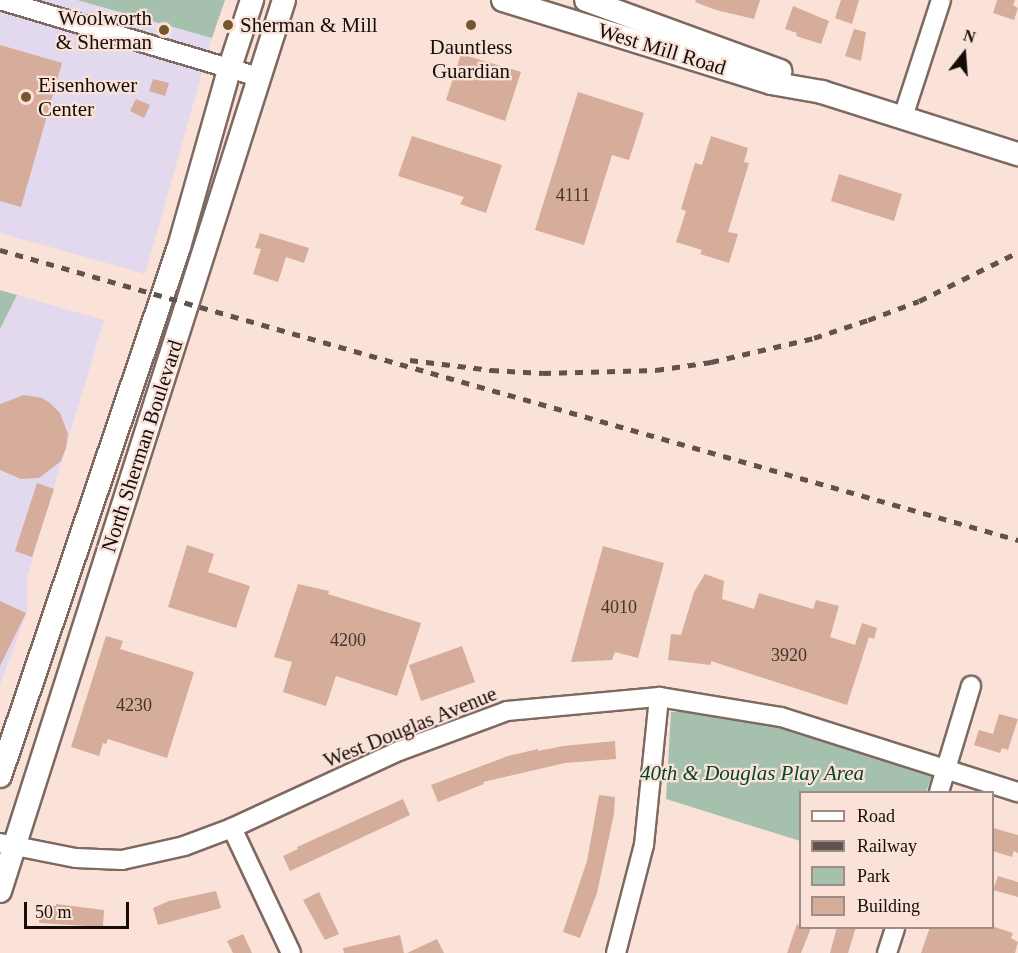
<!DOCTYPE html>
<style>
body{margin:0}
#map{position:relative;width:1018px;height:953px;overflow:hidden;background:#fae2d8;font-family:Georgia,serif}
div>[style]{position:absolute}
.industrial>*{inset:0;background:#e3d9ee}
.green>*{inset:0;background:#a6c0ae}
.building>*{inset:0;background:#d6ac9a}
.roads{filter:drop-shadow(2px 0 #7e6961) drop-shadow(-2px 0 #7e6961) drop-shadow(0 2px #7e6961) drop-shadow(0 -2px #7e6961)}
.minor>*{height:18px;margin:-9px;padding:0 9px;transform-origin:9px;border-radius:9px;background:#fff}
.major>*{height:22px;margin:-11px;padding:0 11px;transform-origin:11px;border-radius:11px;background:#fff}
.rail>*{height:4.5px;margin-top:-2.25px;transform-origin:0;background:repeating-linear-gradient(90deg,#60534e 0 8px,transparent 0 16px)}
.dots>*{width:16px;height:16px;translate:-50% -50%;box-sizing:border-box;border:3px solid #fae2d8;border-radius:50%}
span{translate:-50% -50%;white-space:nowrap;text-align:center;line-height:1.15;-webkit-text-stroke:4.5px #fae2d8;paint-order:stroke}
.number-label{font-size:18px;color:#44352e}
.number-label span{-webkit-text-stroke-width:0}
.poi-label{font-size:21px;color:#140d0a}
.right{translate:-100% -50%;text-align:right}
.left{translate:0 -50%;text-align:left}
.street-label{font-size:21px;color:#140d0a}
.park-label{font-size:21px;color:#034726;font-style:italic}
.legend{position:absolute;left:799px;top:791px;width:195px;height:138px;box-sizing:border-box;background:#fae2d8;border:2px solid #9e8d86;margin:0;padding:8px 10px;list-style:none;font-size:18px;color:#140d0a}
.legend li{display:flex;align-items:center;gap:12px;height:30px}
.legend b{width:30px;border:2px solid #9e8d86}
.north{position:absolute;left:934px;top:24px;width:60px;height:60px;-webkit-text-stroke:4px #fae2d8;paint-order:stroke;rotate:17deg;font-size:16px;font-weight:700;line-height:24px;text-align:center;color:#140d0a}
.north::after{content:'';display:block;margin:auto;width:21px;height:27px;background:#140d0a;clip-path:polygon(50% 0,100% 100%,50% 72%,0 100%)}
.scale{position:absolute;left:24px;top:902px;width:105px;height:27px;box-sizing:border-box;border:3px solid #140d0a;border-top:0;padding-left:8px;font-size:18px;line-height:21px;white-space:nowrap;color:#140d0a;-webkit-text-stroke:4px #fae2d8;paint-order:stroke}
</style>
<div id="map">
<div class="industrial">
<i style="clip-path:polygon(0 0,77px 0,212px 38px,145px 274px,0 233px)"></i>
<i style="clip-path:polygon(17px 295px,104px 320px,27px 577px,27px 612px,0 685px,0 329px)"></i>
</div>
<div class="green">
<i style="clip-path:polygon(77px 0,225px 0,212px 38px)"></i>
<i style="clip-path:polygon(0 290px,17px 295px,0 329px)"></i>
<i style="clip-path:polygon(697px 711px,780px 727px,932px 776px,926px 792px,800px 792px,800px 841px,666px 799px,671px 712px)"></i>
</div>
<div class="building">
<i style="clip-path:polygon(696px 0,760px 0,754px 19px,716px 10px,695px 2px)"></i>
<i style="clip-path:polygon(841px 0,859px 0,852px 24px,835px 18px)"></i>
<i style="clip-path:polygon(997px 0,1015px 0,1013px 5px,1018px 8px,1014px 20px,993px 13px)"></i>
<i style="clip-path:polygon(793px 6px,829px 21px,821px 44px,796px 36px,797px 33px,785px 29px)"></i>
<i style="clip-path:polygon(854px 29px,866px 32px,861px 61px,845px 56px)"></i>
<i style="clip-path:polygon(0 45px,62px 63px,21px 207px,0 201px)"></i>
<i style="clip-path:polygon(461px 54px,521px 72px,505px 121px,446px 100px)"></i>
<i style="clip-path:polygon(153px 79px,169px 83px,165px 96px,149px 91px)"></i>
<i style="clip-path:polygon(578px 92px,644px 113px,629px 160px,612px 155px,584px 245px,535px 230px)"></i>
<i style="clip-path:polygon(136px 99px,150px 105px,144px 118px,130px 111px)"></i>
<i style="clip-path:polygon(412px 136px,502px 165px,486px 213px,460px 204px,464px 197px,398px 176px)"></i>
<i style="clip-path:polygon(711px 136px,748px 148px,744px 162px,749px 163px,728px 232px,738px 234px,729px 263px,700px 254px,702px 250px,676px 242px,686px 211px,681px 209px,695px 163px,702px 165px)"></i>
<i style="clip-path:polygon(839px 174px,902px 194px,894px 221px,831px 201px)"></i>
<i style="clip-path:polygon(260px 233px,309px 248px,304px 263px,286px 257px,278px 282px,253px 274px,261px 249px,255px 248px)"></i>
<i style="clip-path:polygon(24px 395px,42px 398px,50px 403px,60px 413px,68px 434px,66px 448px,61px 461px,39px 478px,21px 479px,0 470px,0 404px)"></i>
<i style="clip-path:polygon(37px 483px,54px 489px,32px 557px,15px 551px)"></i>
<i style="clip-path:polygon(187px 545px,214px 554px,208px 572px,250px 586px,236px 628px,168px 607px)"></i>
<i style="clip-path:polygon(603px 546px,664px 563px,638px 658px,615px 652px,612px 660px,571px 662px)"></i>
<i style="clip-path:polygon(705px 574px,724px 581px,722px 599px,754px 609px,759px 593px,813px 609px,816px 600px,839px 606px,830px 637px,855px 645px,862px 623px,877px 628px,874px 639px,869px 637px,847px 705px,711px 661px,711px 665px,668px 660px,671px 634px,681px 635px,694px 592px)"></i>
<i style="clip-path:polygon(298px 584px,329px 591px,328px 594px,421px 623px,397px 696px,336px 676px,326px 706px,283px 692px,292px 662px,274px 657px)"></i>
<i style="clip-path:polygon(0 601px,26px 613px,0 666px)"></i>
<i style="clip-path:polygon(106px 636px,123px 641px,120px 649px,194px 672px,167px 758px,108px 739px,106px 744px,103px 743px,99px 756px,71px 747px)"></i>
<i style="clip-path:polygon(462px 646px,475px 682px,421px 701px,409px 665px)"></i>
<i style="clip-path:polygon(999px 714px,1018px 719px,1008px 750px,1002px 748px,1000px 753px,974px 745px,979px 730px,993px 734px)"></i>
<i style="clip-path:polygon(615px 741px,616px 759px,565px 763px,483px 782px,484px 784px,438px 802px,431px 785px,508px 756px,538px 749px,538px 751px,563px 746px)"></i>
<i style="clip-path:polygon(599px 795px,615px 797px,614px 814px,597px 893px,580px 938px,563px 932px,587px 861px)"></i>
<i style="clip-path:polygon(403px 799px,410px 815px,290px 871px,283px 856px,298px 849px,297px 847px)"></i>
<i style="clip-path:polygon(993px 828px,1018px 835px,1018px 853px,1014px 851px,1012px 857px,993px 851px)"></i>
<i style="clip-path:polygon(998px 876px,1018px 882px,1018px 897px,993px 890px)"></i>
<i style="clip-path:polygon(216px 891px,221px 908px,158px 925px,153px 908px,169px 901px)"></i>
<i style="clip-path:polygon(319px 892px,339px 934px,325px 940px,303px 900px)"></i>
<i style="clip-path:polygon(56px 904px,104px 910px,103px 927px,39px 923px,40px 905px,56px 906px)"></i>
<i style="clip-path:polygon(797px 924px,801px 927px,811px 928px,801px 953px,787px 953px)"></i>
<i style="clip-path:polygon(837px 927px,856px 927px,848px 953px,830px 953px)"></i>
<i style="clip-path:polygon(930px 927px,995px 927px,1013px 933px,1011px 938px,1018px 942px,1015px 953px,921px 953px)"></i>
<i style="clip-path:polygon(243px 934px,252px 953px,233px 953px,227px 941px)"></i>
<i style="clip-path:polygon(400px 935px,404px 953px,344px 953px,343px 948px)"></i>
<i style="clip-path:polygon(437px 939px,444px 953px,407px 953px)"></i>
</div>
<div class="roads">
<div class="minor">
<i style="left:0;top:0;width:269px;rotate:16.6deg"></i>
<i style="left:903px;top:117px;width:123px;rotate:-72deg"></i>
<i style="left:939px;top:792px;width:111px;rotate:-73.2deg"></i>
<i style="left:232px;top:828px;width:138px;rotate:64.7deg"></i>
<i style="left:0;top:843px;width:77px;rotate:11.2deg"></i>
<i style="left:76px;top:858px;width:46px;rotate:2.5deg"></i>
<i style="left:122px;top:860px;width:64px;rotate:-12.7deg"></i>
<i style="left:184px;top:846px;width:51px;rotate:-20.6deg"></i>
<i style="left:232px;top:828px;width:184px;rotate:-24.8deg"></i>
<i style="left:399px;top:751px;width:115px;rotate:-20.3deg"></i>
<i style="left:507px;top:711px;width:153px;rotate:-5.3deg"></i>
<i style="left:659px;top:697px;width:124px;rotate:9.3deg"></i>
<i style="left:781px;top:717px;width:249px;rotate:17.6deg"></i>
<i style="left:616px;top:953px;width:112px;rotate:-75.5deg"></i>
<i style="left:644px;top:845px;width:149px;rotate:-84.2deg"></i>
<i style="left:887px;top:953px;width:26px;rotate:-72deg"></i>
</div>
<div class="major">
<i style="left:503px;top:0;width:281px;rotate:17.2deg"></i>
<i style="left:771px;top:83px;width:52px;rotate:10deg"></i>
<i style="left:822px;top:92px;width:206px;rotate:17.6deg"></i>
<i style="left:586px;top:0;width:207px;rotate:20.1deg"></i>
<i style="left:0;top:776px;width:558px;rotate:-71.31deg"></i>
<i style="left:179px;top:247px;width:187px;rotate:-74.2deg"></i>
<i style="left:230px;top:67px;width:71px;rotate:-71.8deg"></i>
<i style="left:0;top:891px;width:935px;rotate:-72.32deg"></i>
</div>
</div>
<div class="rail">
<i style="left:0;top:250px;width:1059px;rotate:15.9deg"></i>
<i style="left:410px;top:360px;width:82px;rotate:7deg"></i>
<i style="left:491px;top:370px;width:52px;rotate:3.3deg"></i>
<i style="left:543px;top:373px;width:113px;rotate:-1.5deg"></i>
<i style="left:656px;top:370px;width:56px;rotate:-8.3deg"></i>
<i style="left:711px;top:362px;width:106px;rotate:-13.1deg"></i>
<i style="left:814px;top:338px;width:57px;rotate:-18.4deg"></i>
<i style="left:868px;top:320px;width:54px;rotate:-20.4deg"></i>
<i style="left:919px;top:301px;width:110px;rotate:-26.3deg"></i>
</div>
<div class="dots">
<i style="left:228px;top:25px;background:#75572b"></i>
<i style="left:471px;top:25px;background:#75572b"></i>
<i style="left:164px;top:30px;background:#75572b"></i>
<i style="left:26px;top:97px;background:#75572b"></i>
</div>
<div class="number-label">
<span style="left:573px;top:195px">4111</span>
<span style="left:619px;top:607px">4010</span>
<span style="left:348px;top:640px">4200</span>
<span style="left:789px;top:655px">3920</span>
<span style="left:134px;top:705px">4230</span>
</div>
<div class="poi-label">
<span class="right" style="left:152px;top:30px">Woolworth<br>&amp; Sherman</span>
<span class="left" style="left:240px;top:25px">Sherman &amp; Mill</span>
<span style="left:471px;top:59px">Dauntless<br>Guardian</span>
<span class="left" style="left:38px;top:97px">Eisenhower<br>Center</span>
</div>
<div class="street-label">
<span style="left:662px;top:49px;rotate:17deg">West Mill Road</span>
<span style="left:142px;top:446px;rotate:-72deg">North Sherman Boulevard</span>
<span style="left:410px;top:727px;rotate:-22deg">West Douglas Avenue</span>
</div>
<div class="park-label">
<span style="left:752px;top:773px">40th &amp; Douglas Play Area</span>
</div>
<ul class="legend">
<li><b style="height:8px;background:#fff"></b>Road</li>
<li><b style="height:8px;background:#60534e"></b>Railway</li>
<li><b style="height:16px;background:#a6c0ae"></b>Park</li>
<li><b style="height:16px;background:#d6ac9a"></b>Building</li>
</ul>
<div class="north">N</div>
<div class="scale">50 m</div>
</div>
